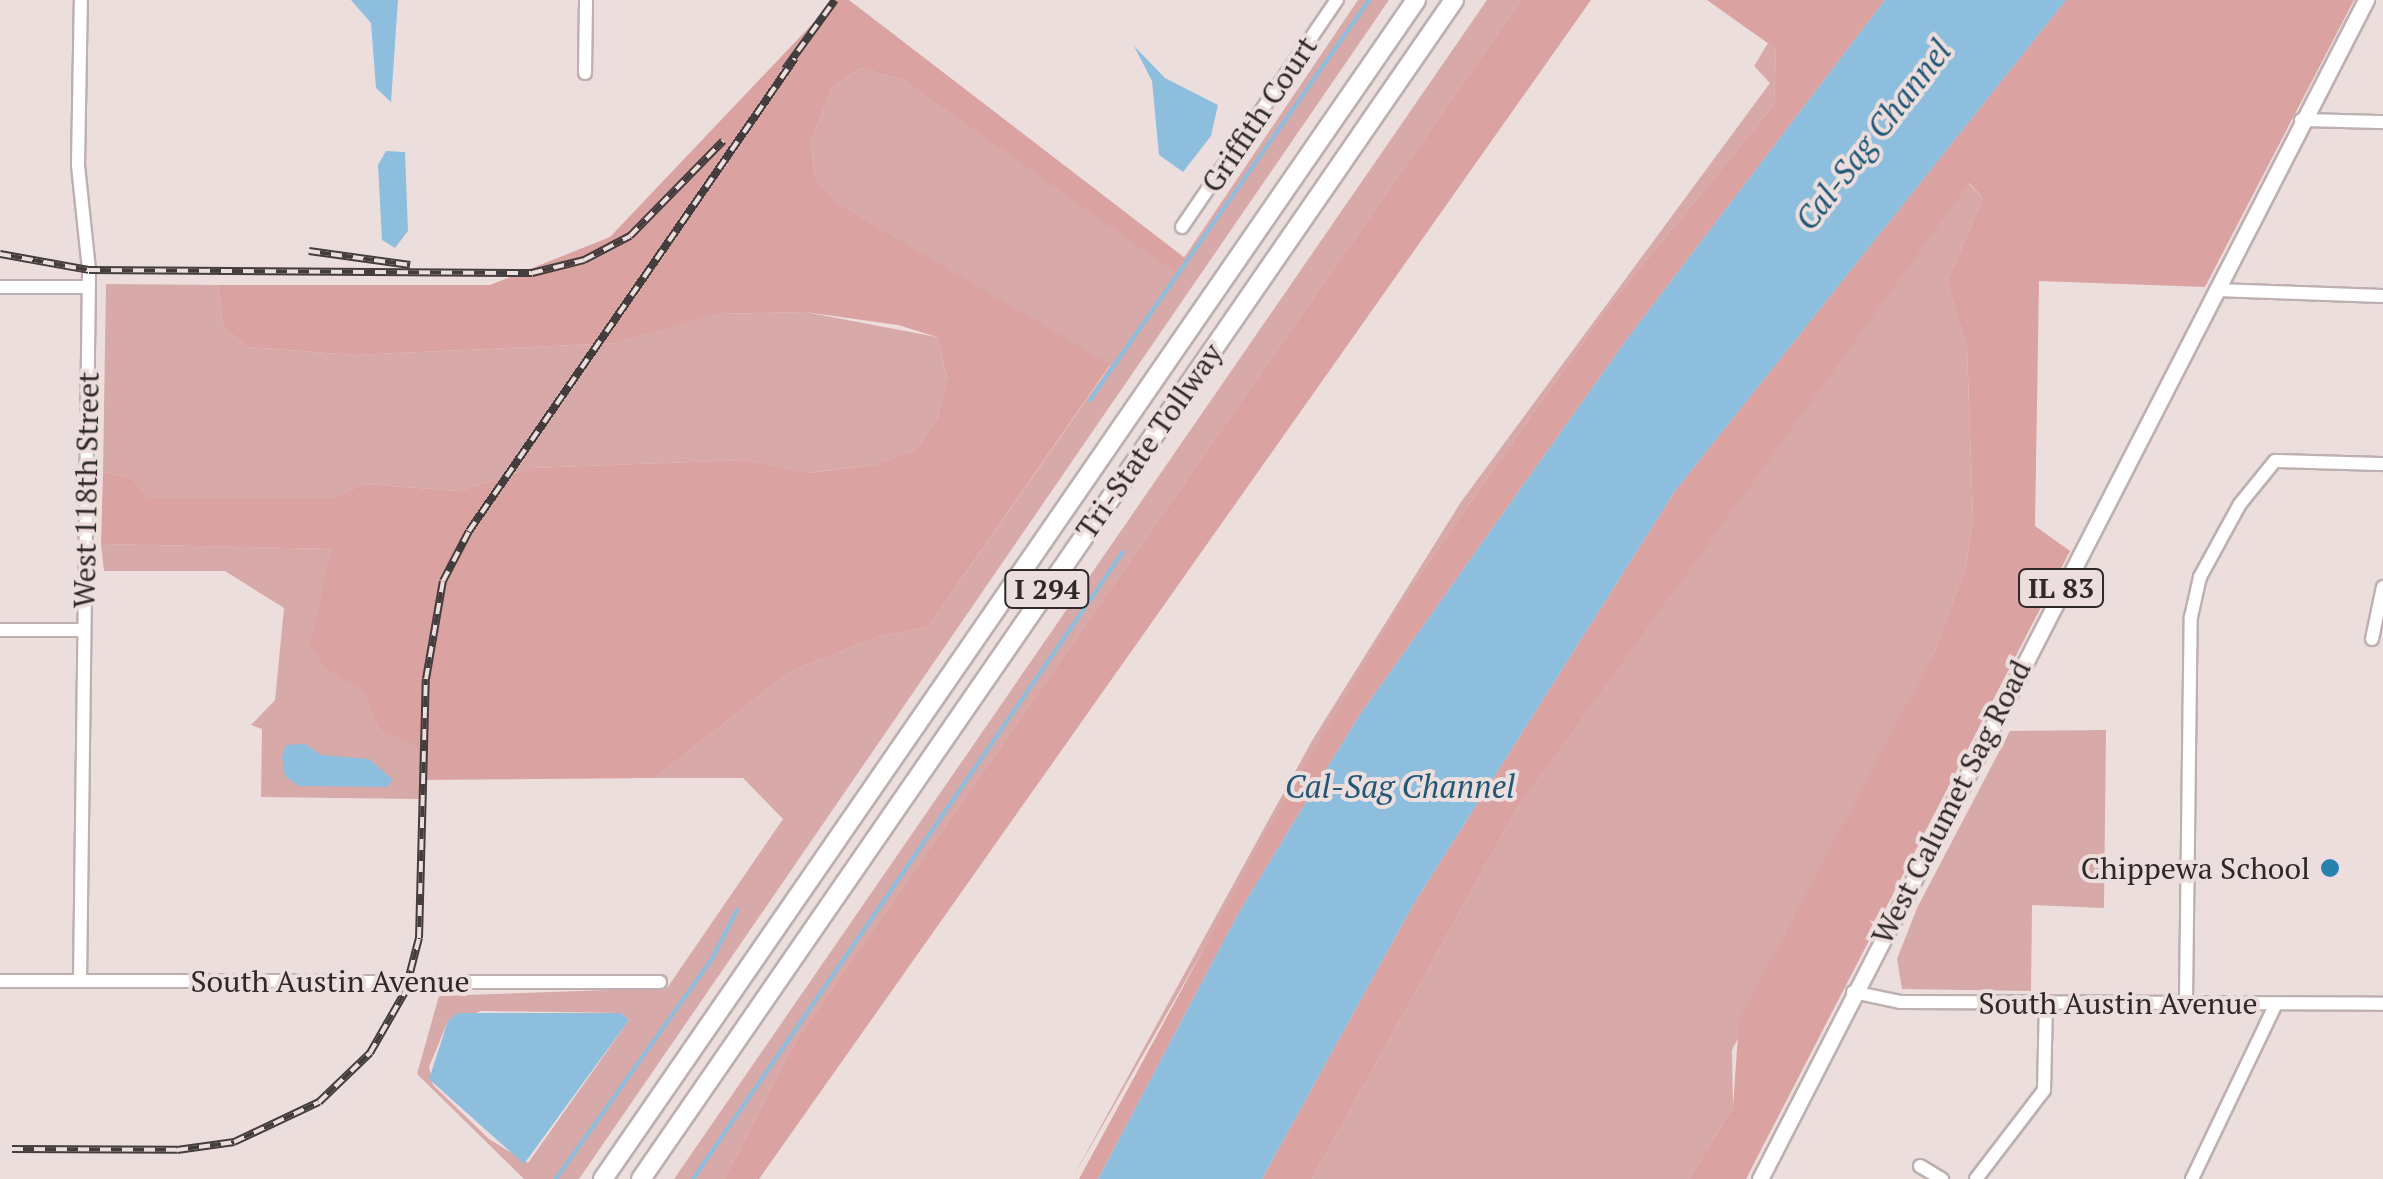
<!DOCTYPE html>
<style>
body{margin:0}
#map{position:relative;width:2383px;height:1179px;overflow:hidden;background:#eddede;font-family:"PT Serif",serif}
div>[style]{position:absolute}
.green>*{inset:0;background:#d7a9a8}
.forest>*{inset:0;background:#daa2a1}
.water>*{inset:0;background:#8ebedd}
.stream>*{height:4px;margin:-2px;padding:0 2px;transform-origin:2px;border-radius:2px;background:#8ebedd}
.roads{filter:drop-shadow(2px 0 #beb0b0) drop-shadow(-2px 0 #beb0b0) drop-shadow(0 2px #beb0b0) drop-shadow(0 -2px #beb0b0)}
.minor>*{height:12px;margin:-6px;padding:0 6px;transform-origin:6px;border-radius:6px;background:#fff}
.major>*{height:15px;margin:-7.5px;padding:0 7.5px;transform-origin:7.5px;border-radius:7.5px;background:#fff}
.highway>*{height:18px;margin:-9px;padding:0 9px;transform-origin:9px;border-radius:9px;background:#fff}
.rail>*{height:8px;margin-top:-4px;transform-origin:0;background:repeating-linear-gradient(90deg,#eddede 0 11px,#443d3d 0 22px);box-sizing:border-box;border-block:2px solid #443d3d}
.dots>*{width:28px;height:28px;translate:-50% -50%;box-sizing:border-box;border:5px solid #eddede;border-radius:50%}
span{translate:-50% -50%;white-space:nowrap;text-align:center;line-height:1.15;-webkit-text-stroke:8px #eddede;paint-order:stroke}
.shield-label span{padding:2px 8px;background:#eddede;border:2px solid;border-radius:8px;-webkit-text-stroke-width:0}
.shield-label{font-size:28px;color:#2f2929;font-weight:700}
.street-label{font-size:30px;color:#2f2929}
.poi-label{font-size:30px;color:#2f2929}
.right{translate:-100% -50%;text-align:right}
.water-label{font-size:32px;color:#205978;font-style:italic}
</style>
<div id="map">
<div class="green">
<i style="clip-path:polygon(evenodd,1358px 0,1389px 0,579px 1179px,524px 1179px,417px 1074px,439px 996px,667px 988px,783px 819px,743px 778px,654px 778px,791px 671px,880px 636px,928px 627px,1110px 366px,836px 202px,815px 178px,811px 141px,832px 87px,861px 68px,903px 80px,1175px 271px,1358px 0,482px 1011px,621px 1013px,629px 1020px,528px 1163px,489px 1139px,433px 1085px,429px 1067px,448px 1021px,482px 1011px)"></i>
<i style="clip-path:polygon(1487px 0,1521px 0,796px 1040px,724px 1179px,674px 1179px)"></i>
<i style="clip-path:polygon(1768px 43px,1776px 49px,1774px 105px,1607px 308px,1411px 587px,1072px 1179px,1313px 739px,1461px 502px,1770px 83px,1754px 66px)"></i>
<i style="clip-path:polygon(1968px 183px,1983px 198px,1947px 282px,1967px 348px,1973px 518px,1966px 566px,1934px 653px,1732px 1050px,1733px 1107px,1689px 1179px,1312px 1179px,1515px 812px)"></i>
<i style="clip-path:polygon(106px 284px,218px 285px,223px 327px,248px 347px,354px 355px,618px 343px,714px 314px,805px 312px,937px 337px,947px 379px,938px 417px,917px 449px,875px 465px,807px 473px,746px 460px,531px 468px,459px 491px,364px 484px,333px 498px,149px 498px,132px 478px,103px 472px)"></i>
<i style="clip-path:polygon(101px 544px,332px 549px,322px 616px,326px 670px,363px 689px,378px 729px,419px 748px,419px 799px,261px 797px,262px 729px,251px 725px,275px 700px,284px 608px,225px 571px,104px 571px)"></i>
<i style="clip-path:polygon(2106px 730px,2104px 908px,2032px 905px,2031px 991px,1902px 989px,1897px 959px,1917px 908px,2010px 731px)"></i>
</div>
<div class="forest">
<i style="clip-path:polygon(835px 0,849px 0,1185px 258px,1175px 272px,903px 80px,861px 68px,832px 87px,811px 141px,815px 178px,836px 202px,1110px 365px,928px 627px,880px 636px,791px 671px,654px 778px,419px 780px,418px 748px,378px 729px,363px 690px,326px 670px,310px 644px,332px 549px,101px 544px,103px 472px,132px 478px,149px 498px,333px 498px,364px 484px,459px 491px,531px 468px,746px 460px,808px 473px,875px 465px,917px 449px,938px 417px,947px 378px,937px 337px,898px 325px,805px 312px,715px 314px,618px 343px,354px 355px,248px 347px,223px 327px,218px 285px,490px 285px,610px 237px)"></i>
<i style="clip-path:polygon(1521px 0,1591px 0,759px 1179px,724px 1179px,796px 1040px)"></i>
<i style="clip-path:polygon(1707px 0,1885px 0,1627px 339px,1359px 716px,1239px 912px,1098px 1179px,1079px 1179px,1291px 788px,1411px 587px,1607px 308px,1774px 105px,1776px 49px)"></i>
<i style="clip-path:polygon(2066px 0,2354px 0,2205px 287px,2039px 281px,2035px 526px,2070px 551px,1746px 1179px,1689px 1179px,1733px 1107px,1739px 1020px,1934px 653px,1966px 566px,1973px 518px,1967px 348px,1947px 282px,1983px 198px,1969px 183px,1515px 812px,1312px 1179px,1262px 1179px,1413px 905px,1675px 491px)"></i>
</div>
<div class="water">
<i style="clip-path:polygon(351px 0,398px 0,391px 102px,376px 88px,371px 23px)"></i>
<i style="clip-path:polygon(1885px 0,2066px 0,1675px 491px,1413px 905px,1262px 1179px,1098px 1179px,1239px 912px,1359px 716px,1627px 339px)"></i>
<i style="clip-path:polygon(1134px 46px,1165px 78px,1218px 105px,1211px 136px,1183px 172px,1159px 155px,1152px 81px)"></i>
<i style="clip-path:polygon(405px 152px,408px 231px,395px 248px,382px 240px,378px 165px,386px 151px)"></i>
<i style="clip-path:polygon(305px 744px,321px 755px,369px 759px,393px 780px,387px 787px,299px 786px,285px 776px,282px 757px,286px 745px)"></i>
<i style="clip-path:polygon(458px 1013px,621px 1013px,629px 1020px,524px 1164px,429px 1079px,448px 1021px)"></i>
</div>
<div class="stream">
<i style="left:1090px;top:400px;width:488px;rotate:-55.1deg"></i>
<i style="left:556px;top:1179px;width:270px;rotate:-54.7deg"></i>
<i style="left:712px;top:959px;width:55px;rotate:-63deg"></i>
<i style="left:693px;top:1179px;width:760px;rotate:-55.56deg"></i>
</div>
<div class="roads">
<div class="minor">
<i style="left:585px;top:73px;width:73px;rotate:-89.2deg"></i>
<i style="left:2301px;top:120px;width:82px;rotate:1.4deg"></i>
<i style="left:1182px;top:227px;width:275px;rotate:-55.7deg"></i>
<i style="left:0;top:287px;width:88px"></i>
<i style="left:2216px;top:290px;width:167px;rotate:2.1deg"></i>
<i style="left:0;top:630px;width:84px"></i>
<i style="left:2372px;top:639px;width:53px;rotate:-78.1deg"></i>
<i style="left:0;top:981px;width:660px;rotate:0.09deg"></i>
<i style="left:80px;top:981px;width:711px;rotate:-89.27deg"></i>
<i style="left:89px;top:270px;width:106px;rotate:-96deg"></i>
<i style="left:78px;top:165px;width:165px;rotate:-89deg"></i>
<i style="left:1853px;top:992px;width:48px;rotate:12deg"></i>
<i style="left:1900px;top:1002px;width:483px;rotate:0.2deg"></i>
<i style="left:2186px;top:1000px;width:383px;rotate:-89.3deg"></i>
<i style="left:2191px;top:617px;width:41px;rotate:-77.3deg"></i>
<i style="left:2200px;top:577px;width:83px;rotate:-61.3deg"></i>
<i style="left:2240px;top:504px;width:55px;rotate:-50.9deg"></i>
<i style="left:2275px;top:461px;width:108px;rotate:1.6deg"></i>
<i style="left:1920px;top:1166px;width:26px;rotate:31deg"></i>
<i style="left:1976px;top:1179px;width:112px;rotate:-52.6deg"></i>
<i style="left:2044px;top:1090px;width:87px;rotate:-88.7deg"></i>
<i style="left:2192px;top:1179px;width:194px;rotate:-64.4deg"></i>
</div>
<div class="major">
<i style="left:1760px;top:1179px;width:1326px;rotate:-62.8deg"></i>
</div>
<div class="highway">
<i style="left:603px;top:1179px;width:1432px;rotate:-55.41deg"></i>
<i style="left:641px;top:1179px;width:1432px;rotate:-55.41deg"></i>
</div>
</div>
<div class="rail">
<i style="left:785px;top:69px;width:85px;rotate:-54.1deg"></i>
<i style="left:309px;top:251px;width:102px;rotate:7.9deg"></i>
<i style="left:0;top:254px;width:90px;rotate:10.2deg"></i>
<i style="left:89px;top:270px;width:443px;rotate:0.4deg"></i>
<i style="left:532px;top:273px;width:54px;rotate:-14deg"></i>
<i style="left:584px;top:260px;width:52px;rotate:-27.6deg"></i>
<i style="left:630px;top:236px;width:133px;rotate:-45.6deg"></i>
<i style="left:12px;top:1149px;width:165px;rotate:0.3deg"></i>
<i style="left:177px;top:1150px;width:58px;rotate:-8deg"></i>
<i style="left:234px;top:1142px;width:94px;rotate:-25.2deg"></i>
<i style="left:319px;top:1102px;width:71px;rotate:-43.9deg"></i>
<i style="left:370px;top:1053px;width:70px;rotate:-60.2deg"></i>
<i style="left:405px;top:992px;width:56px;rotate:-75.5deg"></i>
<i style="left:419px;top:938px;width:259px;rotate:-88.5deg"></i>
<i style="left:426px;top:679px;width:99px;rotate:-80.2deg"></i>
<i style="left:443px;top:581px;width:56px;rotate:-62.5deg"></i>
<i style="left:469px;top:531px;width:574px;rotate:-55.42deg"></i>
</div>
<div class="dots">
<i style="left:2330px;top:868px;background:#2981b0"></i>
</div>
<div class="shield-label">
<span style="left:2061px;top:588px">IL 83</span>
<span style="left:1047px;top:589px">I 294</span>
</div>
<div class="street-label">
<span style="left:1259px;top:114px;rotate:-56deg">Griffith Court</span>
<span style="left:1149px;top:441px;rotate:-55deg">Tri-State Tollway</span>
<span style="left:86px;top:490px;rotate:-89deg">West 118th Street</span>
<span style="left:1951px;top:802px;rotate:-63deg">West Calumet Sag Road</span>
<span style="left:330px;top:981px">South Austin Avenue</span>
<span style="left:2118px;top:1003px">South Austin Avenue</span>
</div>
<div class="poi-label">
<span class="right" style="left:2310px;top:868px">Chippewa School</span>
</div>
<div class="water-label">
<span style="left:1873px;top:135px;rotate:-52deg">Cal-Sag Channel</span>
<span style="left:1400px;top:786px">Cal-Sag Channel</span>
</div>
</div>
